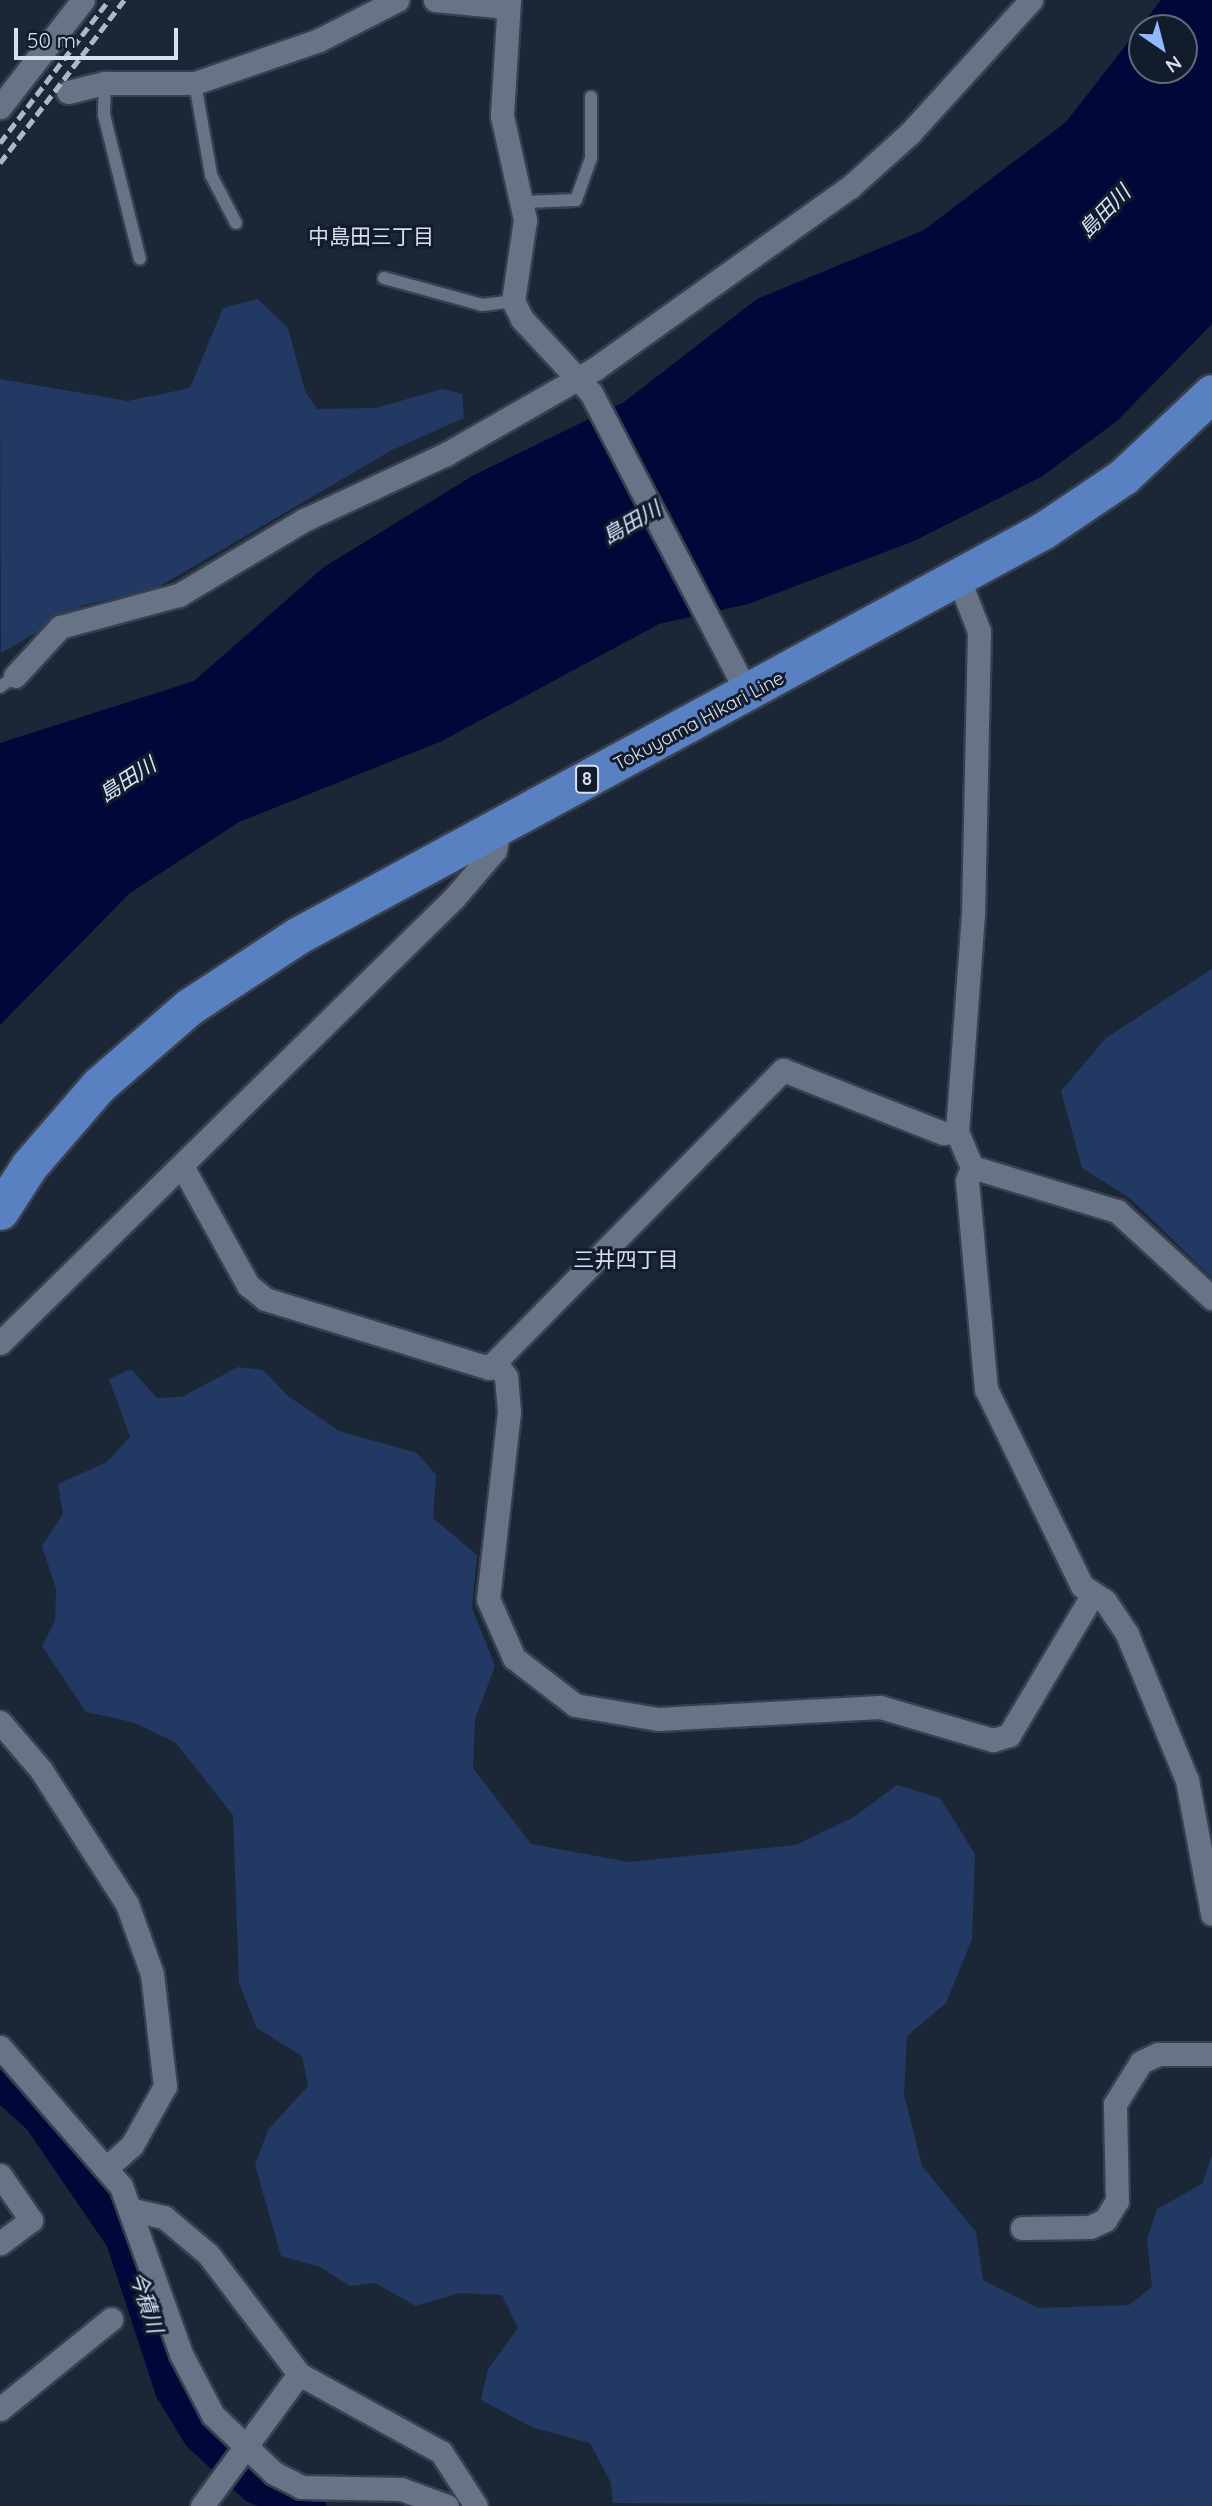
<!DOCTYPE html>
<meta charset="utf-8">
<style>
body{margin:0}
#map{position:relative;width:1212px;height:2506px;overflow:hidden;background:#1b2636;font-family:Quicksand,"Noto Sans JP",sans-serif}
div>[style]{position:absolute}
.green>*{inset:0;background:#223a63}
.water>*{inset:0;background:#00083a}
.river>*{height:40px;margin:-20px;padding:0 20px;transform-origin:20px;border-radius:20px;background:#00083a}
.roads{filter:drop-shadow(2px 0 #38404e) drop-shadow(-2px 0 #38404e) drop-shadow(0 2px #38404e) drop-shadow(0 -2px #38404e)}
.service>*{height:12px;margin:-6px;padding:0 6px;transform-origin:6px;border-radius:6px;background:#677488}
.minor>*{height:23px;margin:-11.5px;padding:0 11.5px;transform-origin:11.5px;border-radius:11.5px;background:#677488}
.primary>*{height:37px;margin:-18.5px;padding:0 18.5px;transform-origin:18.5px;border-radius:18.5px;background:#5981c2}
.rail>*{height:5px;margin-top:-2.5px;transform-origin:0;background:repeating-linear-gradient(90deg,#aeb7c3 0 10px,transparent 0 15px)}
span{translate:-50% -50%;white-space:nowrap;text-align:center;line-height:1.15;-webkit-text-stroke:6px #121c2c;paint-order:stroke}
.shield-label span{padding:2px 5px;background:#121c2c;border:2px solid;border-radius:5px;-webkit-text-stroke-width:0}
.shield-label{font-size:18px;color:#d8e0eb;font-weight:700}
.street-label{font-size:19px;color:#d8e0eb}
.water-label{font-size:21px;color:#d8e5f9;font-style:italic}
.neighbourhood-label{font-size:21px;color:#d8e0eb}
.north{position:absolute;left:1128px;top:14px;width:70px;height:70px;box-sizing:border-box;background:#121c2c;border:2px solid #616a78;border-radius:50%;rotate:145deg;font-size:19px;font-weight:700;line-height:28px;text-align:center;color:#d8e0eb}
.north::after{content:'';display:block;margin:auto;width:24px;height:32px;background:#8fb8fd;clip-path:polygon(50% 0,100% 100%,50% 72%,0 100%)}
.scale{position:absolute;left:14px;top:28px;width:164px;height:32px;box-sizing:border-box;border:4px solid #d8e0eb;border-top:0;padding-left:9px;font-size:21px;line-height:24px;white-space:nowrap;color:#d8e0eb;-webkit-text-stroke:5px #121c2c;paint-order:stroke}
</style>
<div id="map">
<div class="green">
<i style="clip-path:polygon(258px 299px,288px 328px,305px 391px,317px 409px,376px 408px,442px 389px,462px 394px,464px 418px,392px 450px,153px 590px,84px 605px,1px 653px,0 379px,128px 401px,190px 388px,223px 308px)"></i>
<i style="clip-path:polygon(1212px 969px,1212px 1278px,1131px 1199px,1082px 1168px,1061px 1091px,1106px 1038px)"></i>
<i style="clip-path:polygon(238px 1367px,263px 1370px,288px 1396px,339px 1431px,417px 1453px,436px 1475px,433px 1518px,477px 1555px,472px 1608px,495px 1666px,475px 1719px,473px 1768px,531px 1844px,629px 1862px,796px 1845px,854px 1817px,897px 1785px,940px 1798px,975px 1854px,972px 1939px,946px 2003px,907px 2036px,904px 2095px,922px 2166px,976px 2232px,983px 2280px,1038px 2308px,1129px 2305px,1152px 2287px,1147px 2239px,1157px 2209px,1202px 2184px,1212px 2155px,1212px 2506px,613px 2503px,611px 2483px,590px 2443px,534px 2428px,481px 2400px,488px 2369px,518px 2328px,502px 2295px,459px 2293px,416px 2306px,375px 2283px,350px 2286px,320px 2267px,281px 2256px,255px 2165px,268px 2130px,308px 2086px,302px 2056px,257px 2028px,239px 1983px,233px 1815px,175px 1742px,132px 1722px,86px 1712px,42px 1646px,55px 1621px,56px 1589px,42px 1546px,63px 1514px,58px 1484px,107px 1462px,130px 1437px,109px 1379px,131px 1369px,157px 1398px,182px 1397px)"></i>
</div>
<div class="water">
<i style="clip-path:polygon(evenodd,1161px 0,1212px 0,1212px 324px,1117px 421px,1041px 477px,914px 541px,748px 604px,659px 624px,442px 741px,239px 822px,130px 893px,0 1025px,0 743px,194px 681px,324px 567px,474px 475px,624px 402px,757px 299px,924px 230px,1066px 122px,1161px 0,1142px 28px,1184px 28px,1184px 70px,1142px 70px,1142px 28px)"></i>
</div>
<div class="river">
<i style="left:0;top:2078px;width:57px;rotate:42.1deg"></i>
<i style="left:42px;top:2116px;width:147px;rotate:55.6deg"></i>
<i style="left:125px;top:2237px;width:160px;rotate:71.8deg"></i>
<i style="left:175px;top:2389px;width:52px;rotate:58.5deg"></i>
<i style="left:202px;top:2433px;width:75px;rotate:42.8deg"></i>
<i style="left:257px;top:2484px;width:54px;rotate:24.2deg"></i>
</div>
<div class="roads">
<div class="service">
<i style="left:105px;top:83px;width:32px;rotate:92deg"></i>
<i style="left:104px;top:115px;width:148px;rotate:76deg"></i>
<i style="left:195px;top:83px;width:93px;rotate:80.1deg"></i>
<i style="left:211px;top:175px;width:54px;rotate:62.5deg"></i>
<i style="left:525px;top:202px;width:51px;rotate:-2.2deg"></i>
<i style="left:576px;top:200px;width:45px;rotate:-70.3deg"></i>
<i style="left:591px;top:158px;width:61px;rotate:-90deg"></i>
<i style="left:384px;top:278px;width:102px;rotate:15.4deg"></i>
<i style="left:482px;top:305px;width:31px;rotate:-7deg"></i>
<i style="left:0;top:687px;width:19px;rotate:-36deg"></i>
</div>
<div class="minor">
<i style="left:435px;top:0;width:72px;rotate:5.6deg"></i>
<i style="left:509px;top:0;width:116px;rotate:93.5deg"></i>
<i style="left:502px;top:116px;width:107px;rotate:77.5deg"></i>
<i style="left:525px;top:220px;width:82px;rotate:98.4deg"></i>
<i style="left:513px;top:301px;width:20px;rotate:63deg"></i>
<i style="left:522px;top:319px;width:101px;rotate:47deg"></i>
<i style="left:591px;top:393px;width:340px;rotate:62.5deg"></i>
<i style="left:68px;top:92px;width:38px;rotate:-14deg"></i>
<i style="left:105px;top:83px;width:90px"></i>
<i style="left:195px;top:83px;width:131px;rotate:-19.1deg"></i>
<i style="left:319px;top:40px;width:88px;rotate:-27.1deg"></i>
<i style="left:0;top:107px;width:135px;rotate:-52.2deg"></i>
<i style="left:959px;top:580px;width:55px;rotate:68.6deg"></i>
<i style="left:979px;top:631px;width:283px;rotate:91.2deg"></i>
<i style="left:973px;top:914px;width:219px;rotate:94.2deg"></i>
<i style="left:957px;top:1132px;width:38px;rotate:67deg"></i>
<i style="left:972px;top:1167px;width:152px;rotate:16.9deg"></i>
<i style="left:1117px;top:1211px;width:129px;rotate:42.5deg"></i>
<i style="left:15px;top:676px;width:67px;rotate:-47.4deg"></i>
<i style="left:60px;top:627px;width:123px;rotate:-15.1deg"></i>
<i style="left:179px;top:595px;width:146px;rotate:-31deg"></i>
<i style="left:304px;top:520px;width:157px;rotate:-24.9deg"></i>
<i style="left:446px;top:454px;width:173px;rotate:-29.8deg"></i>
<i style="left:596px;top:368px;width:312px;rotate:-35.5deg"></i>
<i style="left:850px;top:187px;width:81px;rotate:-42deg"></i>
<i style="left:910px;top:133px;width:180px;rotate:-47.7deg"></i>
<i style="left:182px;top:1166px;width:136px;rotate:61deg"></i>
<i style="left:248px;top:1285px;width:22px;rotate:39deg"></i>
<i style="left:265px;top:1299px;width:234px;rotate:17.1deg"></i>
<i style="left:489px;top:1368px;width:419px;rotate:-45.4deg"></i>
<i style="left:783px;top:1070px;width:172px;rotate:21.5deg"></i>
<i style="left:943px;top:1133px;width:14px;rotate:-4deg"></i>
<i style="left:972px;top:1167px;width:15px;rotate:110deg"></i>
<i style="left:967px;top:1181px;width:209px;rotate:84.8deg"></i>
<i style="left:986px;top:1389px;width:219px;rotate:64deg"></i>
<i style="left:1082px;top:1586px;width:27px;rotate:33deg"></i>
<i style="left:1105px;top:1601px;width:40px;rotate:56deg"></i>
<i style="left:1127px;top:1634px;width:158px;rotate:67.7deg"></i>
<i style="left:1187px;top:1780px;width:136px;rotate:79.4deg"></i>
<i style="left:0;top:1343px;width:636px;rotate:-44.43deg"></i>
<i style="left:454px;top:898px;width:63px;rotate:-49.5deg"></i>
<i style="left:495px;top:850px;width:25px;rotate:-79deg"></i>
<i style="left:497px;top:1364px;width:16px;rotate:55deg"></i>
<i style="left:506px;top:1377px;width:35px;rotate:85deg"></i>
<i style="left:509px;top:1412px;width:188px;rotate:96.4deg"></i>
<i style="left:488px;top:1599px;width:64px;rotate:66.2deg"></i>
<i style="left:514px;top:1658px;width:77px;rotate:37.6deg"></i>
<i style="left:575px;top:1705px;width:84px;rotate:9.6deg"></i>
<i style="left:658px;top:1719px;width:222px;rotate:-3.1deg"></i>
<i style="left:880px;top:1707px;width:118px;rotate:16.3deg"></i>
<i style="left:993px;top:1740px;width:17px;rotate:-17deg"></i>
<i style="left:1009px;top:1735px;width:162px;rotate:-59.2deg"></i>
<i style="left:0;top:1722px;width:63px;rotate:49.5deg"></i>
<i style="left:41px;top:1770px;width:159px;rotate:57.3deg"></i>
<i style="left:127px;top:1904px;width:74px;rotate:70.3deg"></i>
<i style="left:152px;top:1974px;width:113px;rotate:83.4deg"></i>
<i style="left:165px;top:2086px;width:68px;rotate:119.2deg"></i>
<i style="left:132px;top:2145px;width:31px;rotate:138deg"></i>
<i style="left:0;top:2047px;width:184px;rotate:49deg"></i>
<i style="left:121px;top:2186px;width:178px;rotate:70.3deg"></i>
<i style="left:181px;top:2354px;width:69px;rotate:62.3deg"></i>
<i style="left:213px;top:2415px;width:84px;rotate:43.6deg"></i>
<i style="left:274px;top:2473px;width:30px;rotate:27deg"></i>
<i style="left:301px;top:2487px;width:100px;rotate:1.1deg"></i>
<i style="left:401px;top:2489px;width:49px;rotate:20.3deg"></i>
<i style="left:0;top:2175px;width:55px;rotate:55.4deg"></i>
<i style="left:31px;top:2220px;width:39px;rotate:143deg"></i>
<i style="left:133px;top:2210px;width:32px;rotate:13deg"></i>
<i style="left:164px;top:2217px;width:57px;rotate:40.1deg"></i>
<i style="left:208px;top:2254px;width:151px;rotate:52.8deg"></i>
<i style="left:299px;top:2374px;width:162px;rotate:28.8deg"></i>
<i style="left:441px;top:2452px;width:64px;rotate:57.1deg"></i>
<i style="left:1022px;top:2228px;width:68px;rotate:-0.8deg"></i>
<i style="left:1090px;top:2227px;width:17px;rotate:-25deg"></i>
<i style="left:1105px;top:2220px;width:22px;rotate:-58deg"></i>
<i style="left:1117px;top:2201px;width:97px;rotate:-91.2deg"></i>
<i style="left:1115px;top:2104px;width:49px;rotate:-58.2deg"></i>
<i style="left:1141px;top:2062px;width:19px;rotate:-25deg"></i>
<i style="left:1158px;top:2054px;width:54px"></i>
<i style="left:0;top:2409px;width:143px;rotate:-39deg"></i>
<i style="left:202px;top:2506px;width:164px;rotate:-53.7deg"></i>
</div>
<div class="primary">
<i style="left:0;top:1211px;width:54px;rotate:-57.2deg"></i>
<i style="left:29px;top:1166px;width:107px;rotate:-49.2deg"></i>
<i style="left:99px;top:1085px;width:119px;rotate:-40.9deg"></i>
<i style="left:189px;top:1007px;width:129px;rotate:-33.3deg"></i>
<i style="left:297px;top:936px;width:850px;rotate:-28.52deg"></i>
<i style="left:1044px;top:530px;width:95px;rotate:-33.9deg"></i>
<i style="left:1123px;top:477px;width:122px;rotate:-43.3deg"></i>
</div>
</div>
<div class="rail">
<i style="left:0;top:143px;width:180px;rotate:-52.7deg"></i>
<i style="left:0;top:163px;width:205px;rotate:-52.7deg"></i>
</div>
<div class="shield-label">
<span style="left:587px;top:779px">8</span>
</div>
<div class="street-label">
<span style="left:699px;top:721px;rotate:-28deg">Tokuyama Hikari Line</span>
</div>
<div class="water-label">
<span style="left:1104px;top:211px;rotate:-46deg">島田川</span>
<span style="left:631px;top:522px;rotate:-30deg">島田川</span>
<span style="left:127px;top:779px;rotate:-33deg">島田川</span>
<span style="left:147px;top:2302px;rotate:72deg">今積川</span>
</div>
<div class="neighbourhood-label">
<span style="left:371px;top:236px">中島田三丁目</span>
<span style="left:626px;top:1259px">三井四丁目</span>
</div>
<div class="north">N</div>
<div class="scale">50 m</div>
</div>
